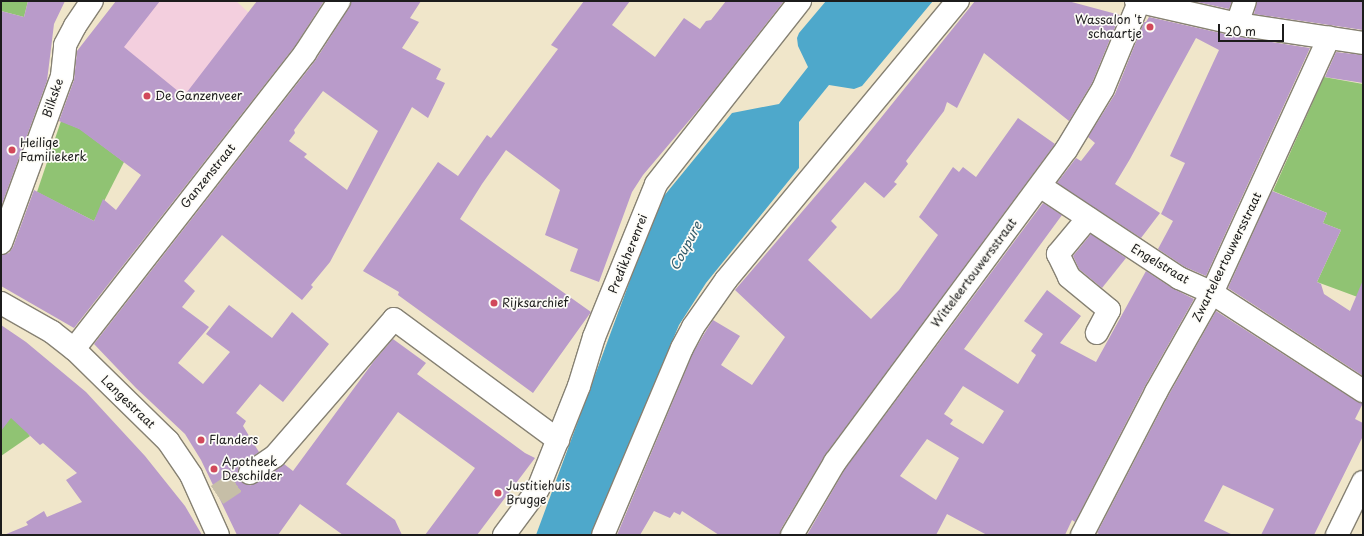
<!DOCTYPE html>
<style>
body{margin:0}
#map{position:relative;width:1364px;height:536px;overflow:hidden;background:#f0e6ca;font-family:"Playpen Sans",sans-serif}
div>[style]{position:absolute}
.built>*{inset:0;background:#f3cfde}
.green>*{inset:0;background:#90c373}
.water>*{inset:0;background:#4ea8cb}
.building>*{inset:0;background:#b99bca}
.street-tunnel>*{height:22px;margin-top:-11px;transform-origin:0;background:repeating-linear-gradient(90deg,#c6bea7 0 22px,transparent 0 33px)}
.roads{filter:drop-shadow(1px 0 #868173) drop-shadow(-1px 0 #868173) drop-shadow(0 1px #868173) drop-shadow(0 -1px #868173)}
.street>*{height:22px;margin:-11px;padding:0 11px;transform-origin:11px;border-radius:11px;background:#fff}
.dots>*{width:11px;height:11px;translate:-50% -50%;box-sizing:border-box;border:2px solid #fdfcf7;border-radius:50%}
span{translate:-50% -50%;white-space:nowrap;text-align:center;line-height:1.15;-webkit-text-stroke:3.5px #fdfcf7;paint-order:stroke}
.poi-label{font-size:12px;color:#1c1c1c}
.right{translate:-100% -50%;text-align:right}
.left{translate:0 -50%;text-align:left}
.street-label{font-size:12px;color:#1c1c1c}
.water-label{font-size:13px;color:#325b6b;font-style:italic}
.frame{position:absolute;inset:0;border:2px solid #1c1c1c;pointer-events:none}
.scale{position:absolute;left:1218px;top:24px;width:66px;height:18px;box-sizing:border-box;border:2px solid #1c1c1c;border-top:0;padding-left:5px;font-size:12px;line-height:14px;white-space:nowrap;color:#1c1c1c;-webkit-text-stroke:3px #fdfcf7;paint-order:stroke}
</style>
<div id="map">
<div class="built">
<i style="clip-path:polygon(116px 1px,236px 1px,260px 23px,129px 149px,124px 162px,80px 129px)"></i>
</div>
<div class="green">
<i style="clip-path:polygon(1px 1px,28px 1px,24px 17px,1px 11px)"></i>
<i style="clip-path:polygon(1324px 77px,1363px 84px,1363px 299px,1317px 282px,1341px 230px,1323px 223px,1327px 213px,1273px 191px)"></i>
<i style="clip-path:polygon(61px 121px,80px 129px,124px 162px,94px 221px,37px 192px)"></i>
<i style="clip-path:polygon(9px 408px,30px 436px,1px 456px,1px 431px)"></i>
</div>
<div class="water">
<i style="clip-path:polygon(826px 1px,933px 1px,862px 86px,854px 89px,829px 85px,799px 122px,799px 168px,706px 283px,679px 325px,591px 535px,536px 535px,659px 202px,732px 113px,779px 104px,808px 67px,798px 46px,797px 38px,799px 33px)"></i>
</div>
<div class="building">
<i style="clip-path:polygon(28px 1px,65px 1px,54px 24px,47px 81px,1px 207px,1px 11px,24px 17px)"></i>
<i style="clip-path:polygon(116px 1px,160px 1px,124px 47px,184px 96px,257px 1px,324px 1px,295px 46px,74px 328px,1px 286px,1px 255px,9px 253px,13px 247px,34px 190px,94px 221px,103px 199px,116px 210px,141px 175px,79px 129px,59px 121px,74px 80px,77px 51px)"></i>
<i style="clip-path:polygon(evenodd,351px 1px,421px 1px,410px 18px,419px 22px,402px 48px,441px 69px,436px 79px,445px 83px,428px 118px,412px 107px,330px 262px,311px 285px,313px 287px,302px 300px,222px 235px,184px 281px,195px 291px,182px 307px,209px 327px,178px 363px,203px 384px,230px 352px,206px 334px,229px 305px,272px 338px,292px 312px,329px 344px,283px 402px,260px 384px,236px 413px,246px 421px,243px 426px,259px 452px,243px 463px,239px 468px,238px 474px,240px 480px,245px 484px,251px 485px,284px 464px,293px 471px,374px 361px,393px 339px,426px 363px,417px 374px,525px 453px,535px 458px,477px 535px,425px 535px,475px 468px,398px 412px,346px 484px,395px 520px,402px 535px,343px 535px,300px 504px,278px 535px,237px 535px,201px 460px,185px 434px,136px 388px,94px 344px,315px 61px,349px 8px,351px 1px,323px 91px,378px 131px,347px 190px,304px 157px,307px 154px,289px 141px,295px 133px,294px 130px,323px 91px)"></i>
<i style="clip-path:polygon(584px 1px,630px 1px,612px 25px,655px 57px,684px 18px,700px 29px,706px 21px,711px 20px,726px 1px,784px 1px,704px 103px,643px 175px,632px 192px,599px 282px,570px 271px,578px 249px,545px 235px,560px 190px,506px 150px,482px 184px,460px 219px,591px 312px,533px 393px,398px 295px,399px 292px,363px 271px,438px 162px,458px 176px,487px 135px,491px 138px,558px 49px,551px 45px)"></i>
<i style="clip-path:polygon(975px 1px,1068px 1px,1120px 15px,1092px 83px,1069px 121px,984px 53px,957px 108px,947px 102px,944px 111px,906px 161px,908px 164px,894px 182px,897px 184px,884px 198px,865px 182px,831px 221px,837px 227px,808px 260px,871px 319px,899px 290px,938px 235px,919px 217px,953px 167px,959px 172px,963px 167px,976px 177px,1018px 118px,1055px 144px,825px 455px,781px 529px,780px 535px,719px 535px,682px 511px,680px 515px,674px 512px,670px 518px,654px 511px,640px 535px,617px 535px,693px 353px,704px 334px,713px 320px,740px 336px,721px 365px,752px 385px,785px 337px,735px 290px,855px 150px)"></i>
<i style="clip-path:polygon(1192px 1px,1232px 1px,1229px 9px)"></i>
<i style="clip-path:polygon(1257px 1px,1363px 1px,1363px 30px,1254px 14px)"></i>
<i style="clip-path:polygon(1149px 17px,1234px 36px,1310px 48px,1206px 276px,1185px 267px,1158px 249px,1173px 221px,1161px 214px,1185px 163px,1170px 156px,1219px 50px,1196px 38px,1130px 159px,1115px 184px,1160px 213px,1141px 238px,1057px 183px,1076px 158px,1081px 161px,1095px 143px,1088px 137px,1115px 94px,1144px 22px,1146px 22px)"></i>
<i style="clip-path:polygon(1336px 52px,1363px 55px,1363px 83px,1325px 77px)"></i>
<i style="clip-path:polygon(1272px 191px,1327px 213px,1323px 223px,1341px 230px,1317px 282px,1321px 284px,1324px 294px,1350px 311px,1363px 280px,1363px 376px,1228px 288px)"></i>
<i style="clip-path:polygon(evenodd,1043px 203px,1062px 215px,964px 349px,1018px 384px,1036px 355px,1031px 351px,1043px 334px,1024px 321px,1047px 290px,1081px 316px,1060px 343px,1096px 362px,1146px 271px,1172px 288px,1194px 299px,1145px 386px,1075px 522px,1072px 520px,1065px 535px,987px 535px,947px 514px,936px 535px,807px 535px,845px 469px,1043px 203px,963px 386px,1004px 411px,983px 444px,950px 424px,953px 420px,944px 414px,963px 386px,1043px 203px,927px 439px,959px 458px,936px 500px,900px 476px,927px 439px)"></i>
<i style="clip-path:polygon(1091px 234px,1126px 258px,1102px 288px,1079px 269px,1073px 256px)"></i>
<i style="clip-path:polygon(1216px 311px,1356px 401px,1363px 403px,1355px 419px,1363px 423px,1363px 436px,1314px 535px,1261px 535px,1274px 509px,1223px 485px,1204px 521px,1233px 535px,1101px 535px,1097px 533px,1167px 398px)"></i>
<i style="clip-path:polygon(1px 325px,26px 342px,86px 392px,145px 456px,185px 506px,202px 535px,4px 535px,28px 525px,26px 522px,44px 511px,47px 517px,82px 502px,66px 480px,77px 473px,43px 443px,40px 445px,11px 418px,1px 431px)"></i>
</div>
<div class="street-tunnel">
<i style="left:217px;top:495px;width:40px;rotate:-34deg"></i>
</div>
<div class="roads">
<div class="street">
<i style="left:1136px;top:1px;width:104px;rotate:12.8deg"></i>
<i style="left:1237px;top:24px;width:127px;rotate:8.6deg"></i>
<i style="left:1237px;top:24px;width:24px;rotate:-71deg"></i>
<i style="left:1040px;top:186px;width:167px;rotate:33.5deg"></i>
<i style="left:1179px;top:278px;width:36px;rotate:24deg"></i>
<i style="left:1212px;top:293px;width:180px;rotate:33deg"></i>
<i style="left:1088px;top:218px;width:47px;rotate:129.8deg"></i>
<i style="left:1058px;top:254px;width:25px;rotate:64deg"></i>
<i style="left:1069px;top:277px;width:52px;rotate:39.5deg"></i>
<i style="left:1109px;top:310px;width:26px;rotate:118deg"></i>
<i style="left:1px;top:243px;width:178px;rotate:-69.9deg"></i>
<i style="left:62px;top:76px;width:31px;rotate:-84deg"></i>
<i style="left:65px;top:45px;width:21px;rotate:-62deg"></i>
<i style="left:75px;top:26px;width:30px;rotate:-56deg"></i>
<i style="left:1px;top:303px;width:59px;rotate:29.6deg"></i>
<i style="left:52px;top:332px;width:28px;rotate:38deg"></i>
<i style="left:74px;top:349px;width:132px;rotate:44.4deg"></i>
<i style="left:168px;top:441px;width:41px;rotate:55.9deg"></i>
<i style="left:191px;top:475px;width:66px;rotate:65.8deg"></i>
<i style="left:74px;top:349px;width:375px;rotate:-52deg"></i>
<i style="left:305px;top:53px;width:62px;rotate:-56.8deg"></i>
<i style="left:250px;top:473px;width:30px;rotate:-34deg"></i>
<i style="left:275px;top:456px;width:181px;rotate:-49deg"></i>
<i style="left:394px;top:319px;width:204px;rotate:36.4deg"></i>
<i style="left:504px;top:535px;width:57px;rotate:-53.5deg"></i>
<i style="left:538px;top:489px;width:111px;rotate:-68.3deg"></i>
<i style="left:579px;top:386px;width:51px;rotate:-73deg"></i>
<i style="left:594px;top:337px;width:165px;rotate:-67.9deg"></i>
<i style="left:656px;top:184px;width:233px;rotate:-51.8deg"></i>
<i style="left:603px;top:535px;width:203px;rotate:-67.1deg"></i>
<i style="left:682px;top:348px;width:24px;rotate:-62deg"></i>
<i style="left:693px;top:327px;width:57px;rotate:-54.9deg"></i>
<i style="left:726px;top:280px;width:363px;rotate:-50.3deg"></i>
<i style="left:792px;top:535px;width:85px;rotate:-59.5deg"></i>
<i style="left:835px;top:462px;width:388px;rotate:-53.5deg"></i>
<i style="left:1066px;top:150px;width:71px;rotate:-58.8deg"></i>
<i style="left:1103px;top:89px;width:94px;rotate:-67.5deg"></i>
<i style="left:1082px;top:535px;width:161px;rotate:-62.6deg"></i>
<i style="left:1156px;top:392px;width:114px;rotate:-60.5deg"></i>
<i style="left:1212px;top:293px;width:281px;rotate:-65.4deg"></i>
<i style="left:1337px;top:535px;width:59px;rotate:-63.9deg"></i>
</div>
</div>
<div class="dots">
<i style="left:1150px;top:27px;background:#d1495b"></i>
<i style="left:147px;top:96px;background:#d1495b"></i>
<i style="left:12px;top:150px;background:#d1495b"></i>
<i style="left:494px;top:303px;background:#d1495b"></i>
<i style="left:201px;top:440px;background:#d1495b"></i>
<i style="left:214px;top:469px;background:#d1495b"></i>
<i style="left:498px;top:493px;background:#d1495b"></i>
</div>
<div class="poi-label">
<span class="right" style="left:1142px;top:27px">Wassalon 't<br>schaartje</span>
<span class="left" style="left:155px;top:96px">De Ganzenveer</span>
<span class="left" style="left:20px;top:150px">Heilige<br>Familiekerk</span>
<span class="left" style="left:502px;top:303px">Rijksarchief</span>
<span class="left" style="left:209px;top:440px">Flanders</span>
<span class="left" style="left:222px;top:469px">Apotheek<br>Deschilder</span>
<span class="left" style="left:506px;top:493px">Justitiehuis<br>Brugge</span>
</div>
<div class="street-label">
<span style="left:53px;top:98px;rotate:-71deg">Bilkske</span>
<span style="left:208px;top:176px;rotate:-51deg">Ganzenstraat</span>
<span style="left:628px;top:254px;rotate:-68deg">Predikherenrei</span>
<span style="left:1227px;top:257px;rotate:-64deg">Zwarteleertouwersstraat</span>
<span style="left:1160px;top:264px;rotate:31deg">Engelstraat</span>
<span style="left:974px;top:273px;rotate:-53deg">Witteleertouwersstraat</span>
<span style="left:128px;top:402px;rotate:44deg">Langestraat</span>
</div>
<div class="water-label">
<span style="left:686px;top:246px;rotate:-62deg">Coupure</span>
</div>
<div class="frame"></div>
<div class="scale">20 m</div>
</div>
